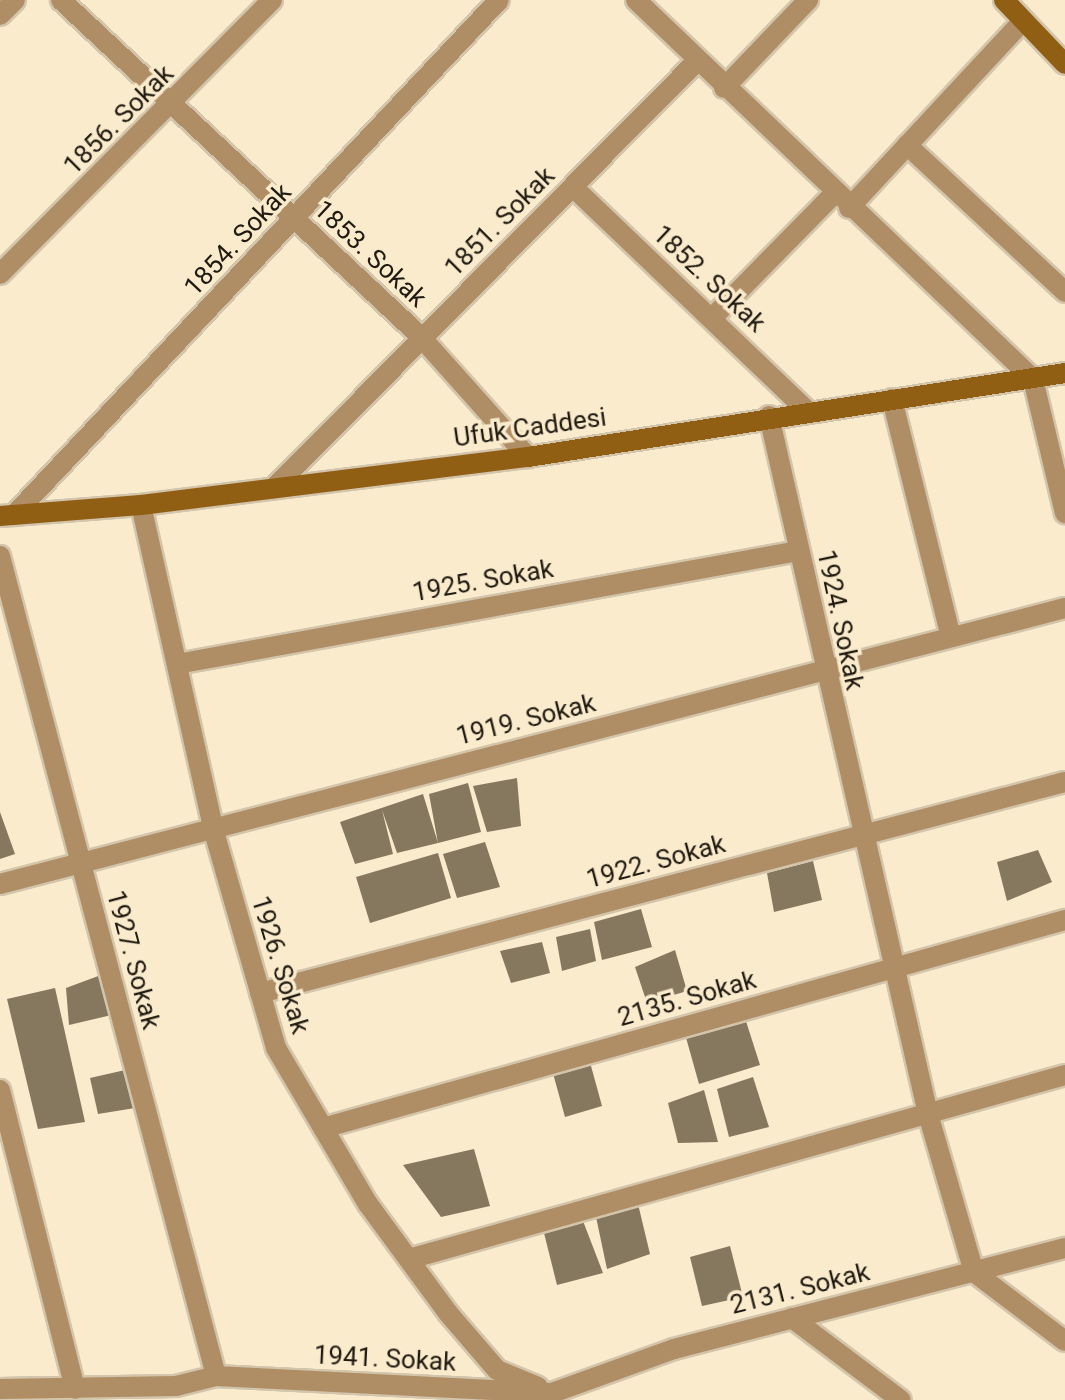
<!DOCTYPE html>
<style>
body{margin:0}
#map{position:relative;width:1065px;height:1400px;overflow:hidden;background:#faebcd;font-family:Roboto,sans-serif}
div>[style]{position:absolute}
.building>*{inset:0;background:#86785e}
.roads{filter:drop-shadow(2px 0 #d3c5ab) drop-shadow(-2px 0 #d3c5ab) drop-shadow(0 2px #d3c5ab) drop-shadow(0 -2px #d3c5ab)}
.street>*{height:20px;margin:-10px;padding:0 10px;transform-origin:10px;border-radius:10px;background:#b08e65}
.secondary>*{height:20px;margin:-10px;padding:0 10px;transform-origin:10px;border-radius:10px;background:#905f14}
span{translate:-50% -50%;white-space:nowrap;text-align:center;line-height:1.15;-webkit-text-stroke:7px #faebcd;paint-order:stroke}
.street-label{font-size:26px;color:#201a10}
</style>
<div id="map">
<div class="building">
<i style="clip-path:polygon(517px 778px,521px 826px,487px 832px,473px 786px)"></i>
<i style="clip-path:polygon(468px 783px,481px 832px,438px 843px,397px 853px,382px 810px,393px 854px,355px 864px,340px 822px,423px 794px,438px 843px,429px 794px)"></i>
<i style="clip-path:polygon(0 812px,15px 854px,0 859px)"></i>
<i style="clip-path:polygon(485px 842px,500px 887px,457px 898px,443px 854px)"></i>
<i style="clip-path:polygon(1038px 850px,1052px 882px,1007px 901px,997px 862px)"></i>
<i style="clip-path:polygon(438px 853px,451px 898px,370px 923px,356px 877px)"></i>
<i style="clip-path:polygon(813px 861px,822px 900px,774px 912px,767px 873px)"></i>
<i style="clip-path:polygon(641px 909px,652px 947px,602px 960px,594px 922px)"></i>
<i style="clip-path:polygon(590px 929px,596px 961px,562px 971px,556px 937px)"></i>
<i style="clip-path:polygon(542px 942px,550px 973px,511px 983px,500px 951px)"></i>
<i style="clip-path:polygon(675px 950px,687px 991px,647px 1003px,635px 967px)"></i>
<i style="clip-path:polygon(109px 972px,120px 1013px,69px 1025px,66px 988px)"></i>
<i style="clip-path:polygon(55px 988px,85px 1122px,38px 1129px,7px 999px)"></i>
<i style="clip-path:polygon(745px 1018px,760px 1065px,699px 1084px,685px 1034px)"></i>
<i style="clip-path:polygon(588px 1055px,602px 1106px,565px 1117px,551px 1066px)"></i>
<i style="clip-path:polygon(134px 1068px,135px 1108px,98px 1114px,90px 1078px)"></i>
<i style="clip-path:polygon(753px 1077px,769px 1127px,729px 1137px,717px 1089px)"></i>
<i style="clip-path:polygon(704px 1090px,718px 1142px,678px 1143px,668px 1103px)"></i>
<i style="clip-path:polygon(474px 1149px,490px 1206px,441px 1217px,403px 1165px)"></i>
<i style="clip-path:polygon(638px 1204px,650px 1254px,607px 1269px,596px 1217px)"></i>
<i style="clip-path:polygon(583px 1221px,603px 1273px,557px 1285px,544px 1233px)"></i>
<i style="clip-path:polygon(730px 1246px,743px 1297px,702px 1306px,690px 1257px)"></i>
</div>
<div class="roads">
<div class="street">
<i style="left:61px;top:0;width:493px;rotate:43.1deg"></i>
<i style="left:421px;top:337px;width:161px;rotate:48.3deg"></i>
<i style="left:636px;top:0;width:549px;rotate:43.67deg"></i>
<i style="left:1033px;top:379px;width:138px;rotate:76.6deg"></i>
<i style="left:0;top:15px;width:21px;rotate:-45deg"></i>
<i style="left:724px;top:88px;width:122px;rotate:-46.3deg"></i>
<i style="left:907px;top:145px;width:216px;rotate:42.9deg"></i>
<i style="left:573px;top:187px;width:324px;rotate:43.7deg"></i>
<i style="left:849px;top:208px;width:255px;rotate:-47.1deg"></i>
<i style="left:0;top:274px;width:386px;rotate:-45.2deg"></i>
<i style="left:714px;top:316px;width:171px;rotate:-45.5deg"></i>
<i style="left:892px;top:399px;width:245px;rotate:76.1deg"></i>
<i style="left:769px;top:416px;width:716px;rotate:77.17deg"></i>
<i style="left:928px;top:1114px;width:165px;rotate:73.8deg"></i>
<i style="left:974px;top:1272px;width:114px;rotate:37.2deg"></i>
<i style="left:274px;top:488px;width:600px;rotate:-45.27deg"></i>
<i style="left:141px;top:505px;width:331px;rotate:77.4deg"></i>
<i style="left:213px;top:828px;width:229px;rotate:74deg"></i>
<i style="left:276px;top:1048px;width:181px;rotate:59.5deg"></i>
<i style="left:368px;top:1204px;width:135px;rotate:53.7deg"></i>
<i style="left:448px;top:1313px;width:75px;rotate:49.3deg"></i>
<i style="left:497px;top:1370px;width:44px;rotate:22.5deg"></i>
<i style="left:14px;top:515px;width:707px;rotate:-46.72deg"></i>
<i style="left:0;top:556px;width:848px;rotate:75.24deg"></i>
<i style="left:177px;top:664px;width:631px;rotate:-10.31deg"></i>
<i style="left:0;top:884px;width:1100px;rotate:-14.53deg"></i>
<i style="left:260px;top:993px;width:832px;rotate:-14.69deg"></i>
<i style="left:0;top:1090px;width:308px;rotate:75.9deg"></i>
<i style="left:323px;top:1128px;width:771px;rotate:-15.66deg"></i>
<i style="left:409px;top:1259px;width:681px;rotate:-15.67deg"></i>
<i style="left:792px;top:1318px;width:136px;rotate:37deg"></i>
<i style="left:0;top:1389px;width:176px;rotate:-1deg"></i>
<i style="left:176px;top:1386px;width:41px;rotate:-14deg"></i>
<i style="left:216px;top:1376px;width:336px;rotate:2.9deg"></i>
<i style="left:552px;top:1393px;width:130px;rotate:-19.8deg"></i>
<i style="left:674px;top:1349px;width:404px;rotate:-14.5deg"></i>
</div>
<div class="secondary">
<i style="left:1004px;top:0;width:88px;rotate:46.4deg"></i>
<i style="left:0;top:516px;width:141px;rotate:-4.5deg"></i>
<i style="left:141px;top:505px;width:390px;rotate:-7.1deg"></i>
<i style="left:528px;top:457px;width:544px;rotate:-8.89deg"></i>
</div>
</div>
<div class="street-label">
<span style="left:119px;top:120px;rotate:-45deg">1856. Sokak</span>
<span style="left:500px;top:222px;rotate:-45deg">1851. Sokak</span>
<span style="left:238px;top:240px;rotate:-47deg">1854. Sokak</span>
<span style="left:370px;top:254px;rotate:43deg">1853. Sokak</span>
<span style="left:709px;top:279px;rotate:43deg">1852. Sokak</span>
<span style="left:530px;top:428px;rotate:-8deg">Ufuk Caddesi</span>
<span style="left:483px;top:581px;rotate:-10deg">1925. Sokak</span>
<span style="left:840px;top:620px;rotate:78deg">1924. Sokak</span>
<span style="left:526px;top:720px;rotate:-14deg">1919. Sokak</span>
<span style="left:656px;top:862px;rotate:-15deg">1922. Sokak</span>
<span style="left:133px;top:960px;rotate:75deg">1927. Sokak</span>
<span style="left:280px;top:965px;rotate:73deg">1926. Sokak</span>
<span style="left:687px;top:999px;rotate:-16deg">2135. Sokak</span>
<span style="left:800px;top:1289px;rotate:-14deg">2131. Sokak</span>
<span style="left:385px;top:1359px;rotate:3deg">1941. Sokak</span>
</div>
</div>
